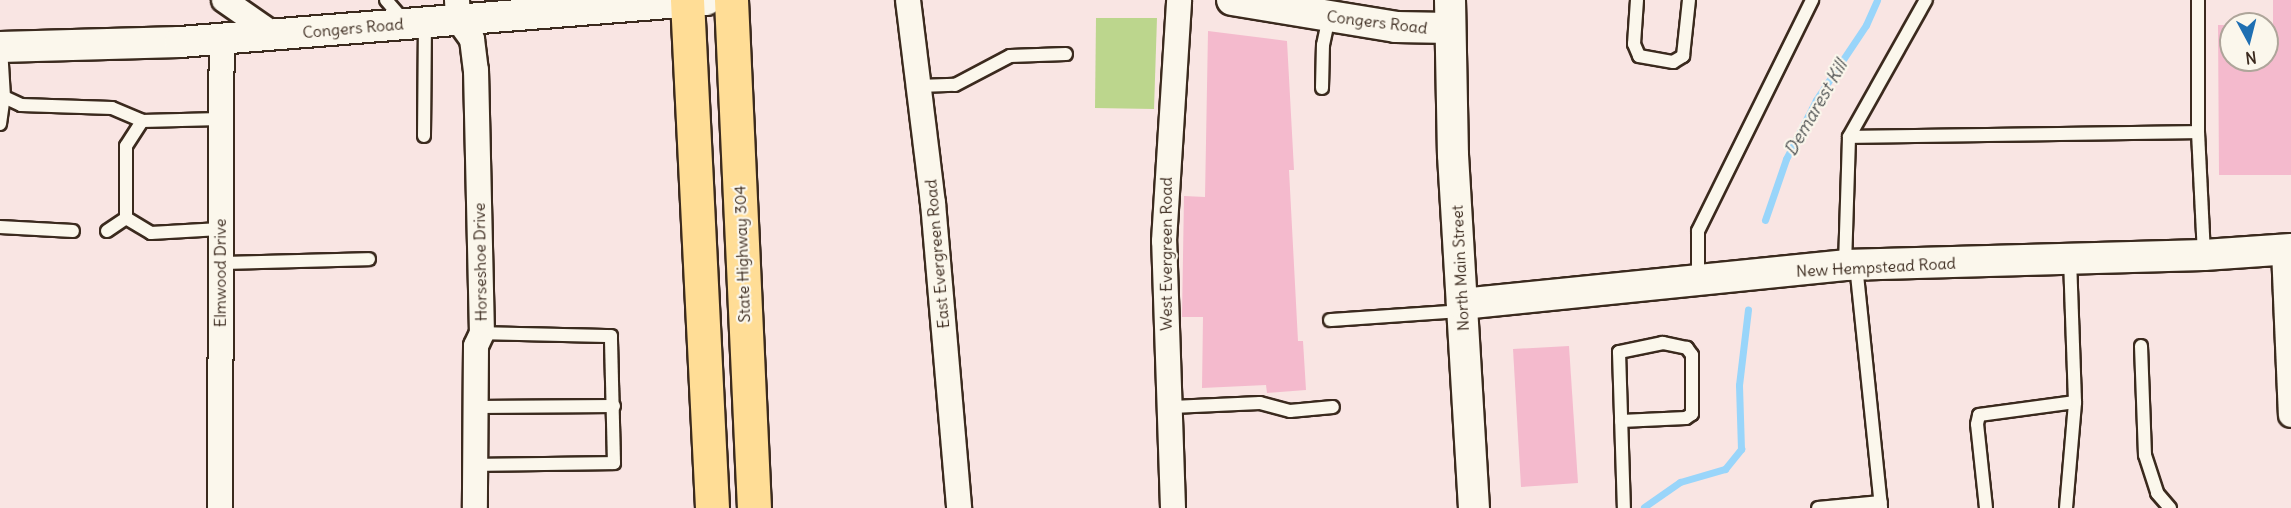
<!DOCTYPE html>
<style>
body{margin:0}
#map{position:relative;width:2291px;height:508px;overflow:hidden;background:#f9e5e3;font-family:Delius,sans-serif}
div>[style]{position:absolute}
.green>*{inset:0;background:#bcd68d}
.stream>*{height:7px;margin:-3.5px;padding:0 3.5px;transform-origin:3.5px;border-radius:3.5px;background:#99d5fa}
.building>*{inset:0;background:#f4bacd}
.roads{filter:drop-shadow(2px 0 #3b2a1e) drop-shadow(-2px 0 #3b2a1e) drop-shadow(0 2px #3b2a1e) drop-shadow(0 -2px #3b2a1e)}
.service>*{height:12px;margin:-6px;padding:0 6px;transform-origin:6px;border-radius:6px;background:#fbf7ec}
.minor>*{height:24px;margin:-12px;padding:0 12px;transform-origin:12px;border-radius:12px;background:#fbf7ec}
.tertiary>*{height:30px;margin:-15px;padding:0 15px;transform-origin:15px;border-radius:15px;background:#fbf7ec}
.primary>*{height:33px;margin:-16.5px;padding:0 16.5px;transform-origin:16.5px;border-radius:16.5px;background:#ffdd96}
span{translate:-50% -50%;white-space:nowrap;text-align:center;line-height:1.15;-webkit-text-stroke:4.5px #fbf7ec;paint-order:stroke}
.street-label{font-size:16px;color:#3b2a1e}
.water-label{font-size:18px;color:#525555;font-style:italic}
.north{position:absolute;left:2219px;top:12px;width:60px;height:60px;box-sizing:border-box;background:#fbf7ec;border:2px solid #aea59a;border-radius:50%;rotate:173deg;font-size:16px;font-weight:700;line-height:24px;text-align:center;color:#3b2a1e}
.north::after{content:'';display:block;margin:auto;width:21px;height:27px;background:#1f6fb2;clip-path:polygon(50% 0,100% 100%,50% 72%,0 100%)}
</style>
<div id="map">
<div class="green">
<i style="clip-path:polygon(1096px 18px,1157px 18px,1154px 109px,1095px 108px)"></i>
</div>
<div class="stream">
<i style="left:1765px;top:220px;width:65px;rotate:-71deg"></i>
<i style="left:1786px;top:159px;width:66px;rotate:-63deg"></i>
<i style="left:1816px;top:100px;width:90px;rotate:-56.3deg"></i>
<i style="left:1866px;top:25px;width:27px;rotate:-66deg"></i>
<i style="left:1644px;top:507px;width:44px;rotate:-34.8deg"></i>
<i style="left:1680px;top:482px;width:47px;rotate:-16.1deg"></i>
<i style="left:1725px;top:469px;width:26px;rotate:-51deg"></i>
<i style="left:1741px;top:449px;width:64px;rotate:-91.8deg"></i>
<i style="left:1739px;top:385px;width:76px;rotate:-83.2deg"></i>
</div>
<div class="building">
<i style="clip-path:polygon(2273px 0,2291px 0,2291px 175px,2219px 175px,2218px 25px,2231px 25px,2231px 60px,2267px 60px,2267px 25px,2273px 25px)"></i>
<i style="clip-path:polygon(1208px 31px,1287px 41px,1294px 170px,1289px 170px,1298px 341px,1303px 341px,1306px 390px,1267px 393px,1266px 385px,1202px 388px,1203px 317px,1182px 317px,1184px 196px,1205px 197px)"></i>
<i style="clip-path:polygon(1569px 346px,1578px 483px,1521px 487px,1513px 349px)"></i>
</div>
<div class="roads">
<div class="service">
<i style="left:386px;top:0;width:28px;rotate:49deg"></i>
<i style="left:1637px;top:0;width:44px;rotate:93.9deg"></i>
<i style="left:1634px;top:44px;width:13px;rotate:67deg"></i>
<i style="left:1639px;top:56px;width:35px;rotate:10deg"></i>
<i style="left:1673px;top:62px;width:12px;rotate:-31deg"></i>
<i style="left:1683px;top:56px;width:56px;rotate:-83.9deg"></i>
<i style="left:918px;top:86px;width:37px;rotate:-2deg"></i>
<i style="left:955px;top:85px;width:62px;rotate:-27.8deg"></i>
<i style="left:1010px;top:56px;width:56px;rotate:-2deg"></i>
<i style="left:1322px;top:88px;width:43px;rotate:-88.7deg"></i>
<i style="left:1323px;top:45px;width:29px;rotate:-78deg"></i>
<i style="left:4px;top:97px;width:19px;rotate:25deg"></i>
<i style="left:21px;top:105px;width:91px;rotate:1.9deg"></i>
<i style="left:112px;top:108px;width:33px;rotate:23deg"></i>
<i style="left:0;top:124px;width:27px;rotate:-82deg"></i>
<i style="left:4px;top:97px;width:49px;rotate:-93.5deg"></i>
<i style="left:2198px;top:132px;width:132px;rotate:-90deg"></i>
<i style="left:424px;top:136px;width:113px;rotate:-89.5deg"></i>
<i style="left:1849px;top:137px;width:157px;rotate:-60.7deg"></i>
<i style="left:126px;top:218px;width:72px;rotate:-90deg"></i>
<i style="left:126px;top:146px;width:30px;rotate:-57deg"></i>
<i style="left:142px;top:121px;width:78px;rotate:-1.5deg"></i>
<i style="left:126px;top:218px;width:29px;rotate:31deg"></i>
<i style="left:151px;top:233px;width:69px;rotate:-3.3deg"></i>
<i style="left:0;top:227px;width:73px;rotate:3.1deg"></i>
<i style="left:107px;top:231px;width:23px;rotate:-34deg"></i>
<i style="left:220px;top:263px;width:149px;rotate:-1.5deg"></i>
<i style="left:1845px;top:265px;width:128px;rotate:-88.2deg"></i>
<i style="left:1849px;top:137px;width:349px;rotate:-0.8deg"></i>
<i style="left:2198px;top:132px;width:122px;rotate:87.2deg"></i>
<i style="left:1856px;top:265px;width:244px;rotate:84.1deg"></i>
<i style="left:1698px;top:279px;width:48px;rotate:-90deg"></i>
<i style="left:1698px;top:231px;width:258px;rotate:-63.7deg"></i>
<i style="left:1330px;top:320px;width:132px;rotate:-3.9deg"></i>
<i style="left:2141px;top:346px;width:109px;rotate:87.9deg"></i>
<i style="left:2145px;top:455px;width:40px;rotate:72deg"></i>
<i style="left:2157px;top:493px;width:20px;rotate:49deg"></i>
<i style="left:476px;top:407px;width:138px;rotate:-0.4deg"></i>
<i style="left:1172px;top:407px;width:88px;rotate:-2.6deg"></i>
<i style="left:1260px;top:403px;width:31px;rotate:15deg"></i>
<i style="left:1290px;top:411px;width:43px;rotate:-5.3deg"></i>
<i style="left:1621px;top:421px;width:65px;rotate:-2.6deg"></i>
<i style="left:1686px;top:418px;width:7px;rotate:-34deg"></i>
<i style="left:1692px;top:414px;width:59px;rotate:-90deg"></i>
<i style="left:1692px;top:355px;width:9px;rotate:-126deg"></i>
<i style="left:1687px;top:348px;width:25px;rotate:-168deg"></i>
<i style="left:1663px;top:343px;width:45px;rotate:168.4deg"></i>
<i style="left:1619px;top:352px;width:156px;rotate:88.2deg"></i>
<i style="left:475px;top:465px;width:139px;rotate:-0.8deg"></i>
<i style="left:614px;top:463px;width:127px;rotate:-91.4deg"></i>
<i style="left:611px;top:336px;width:129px;rotate:-178.7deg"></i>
<i style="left:1818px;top:508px;width:63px;rotate:-5.4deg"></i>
<i style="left:1986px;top:508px;width:84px;rotate:-96.1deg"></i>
<i style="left:1977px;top:424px;width:9px;rotate:-77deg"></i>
<i style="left:1979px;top:415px;width:97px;rotate:-7.7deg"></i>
<i style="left:2066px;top:508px;width:106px;rotate:-85.1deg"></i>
<i style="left:2075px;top:402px;width:142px;rotate:-92deg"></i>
</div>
<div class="minor">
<i style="left:224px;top:0;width:60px;rotate:34.8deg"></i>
<i style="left:457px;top:0;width:20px;rotate:87deg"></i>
<i style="left:458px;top:20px;width:24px;rotate:54deg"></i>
<i style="left:472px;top:39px;width:31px;rotate:83deg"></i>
<i style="left:476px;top:70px;width:263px;rotate:88.7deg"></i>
<i style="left:482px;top:333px;width:14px;rotate:115deg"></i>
<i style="left:476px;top:346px;width:162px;rotate:90.4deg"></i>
<i style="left:908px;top:0;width:205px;rotate:83deg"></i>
<i style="left:933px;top:203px;width:306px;rotate:85.1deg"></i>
<i style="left:2284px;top:250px;width:165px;rotate:87.6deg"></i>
<i style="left:220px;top:508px;width:470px;rotate:-89.8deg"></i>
<i style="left:1173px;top:508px;width:267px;rotate:-91.9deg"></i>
<i style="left:1164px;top:241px;width:241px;rotate:-86.4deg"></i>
</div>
<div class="tertiary">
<i style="left:1232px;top:0;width:166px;rotate:9.3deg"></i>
<i style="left:1396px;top:27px;width:54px;rotate:1.1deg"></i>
<i style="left:1450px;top:0;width:155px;rotate:88.9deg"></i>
<i style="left:1453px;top:155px;width:354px;rotate:86.6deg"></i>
<i style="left:0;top:47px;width:180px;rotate:-1.6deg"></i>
<i style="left:180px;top:42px;width:528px;rotate:-4.57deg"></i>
<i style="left:1462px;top:304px;width:385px;rotate:-5.8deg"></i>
<i style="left:1845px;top:265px;width:359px;rotate:-1.6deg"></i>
<i style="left:2204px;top:255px;width:87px;rotate:-3.9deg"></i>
</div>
<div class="primary">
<i style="left:687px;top:0;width:509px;rotate:87.18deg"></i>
<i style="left:731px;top:0;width:509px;rotate:87.41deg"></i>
</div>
</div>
<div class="street-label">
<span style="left:1377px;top:22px;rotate:7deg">Congers Road</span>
<span style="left:353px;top:28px;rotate:-5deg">Congers Road</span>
<span style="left:742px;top:254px;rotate:-92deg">State Highway 304</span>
<span style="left:937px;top:254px;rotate:-95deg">East Evergreen Road</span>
<span style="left:1166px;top:254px;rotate:-90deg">West Evergreen Road</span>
<span style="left:480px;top:262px;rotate:-91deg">Horseshoe Drive</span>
<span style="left:1876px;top:267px;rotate:-3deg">New Hempstead Road</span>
<span style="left:1460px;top:268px;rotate:-93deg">North Main Street</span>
<span style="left:220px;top:273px;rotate:-90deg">Elmwood Drive</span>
</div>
<div class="water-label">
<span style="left:1816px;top:108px;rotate:-60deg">Demarest Kill</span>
</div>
<div class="north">N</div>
</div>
